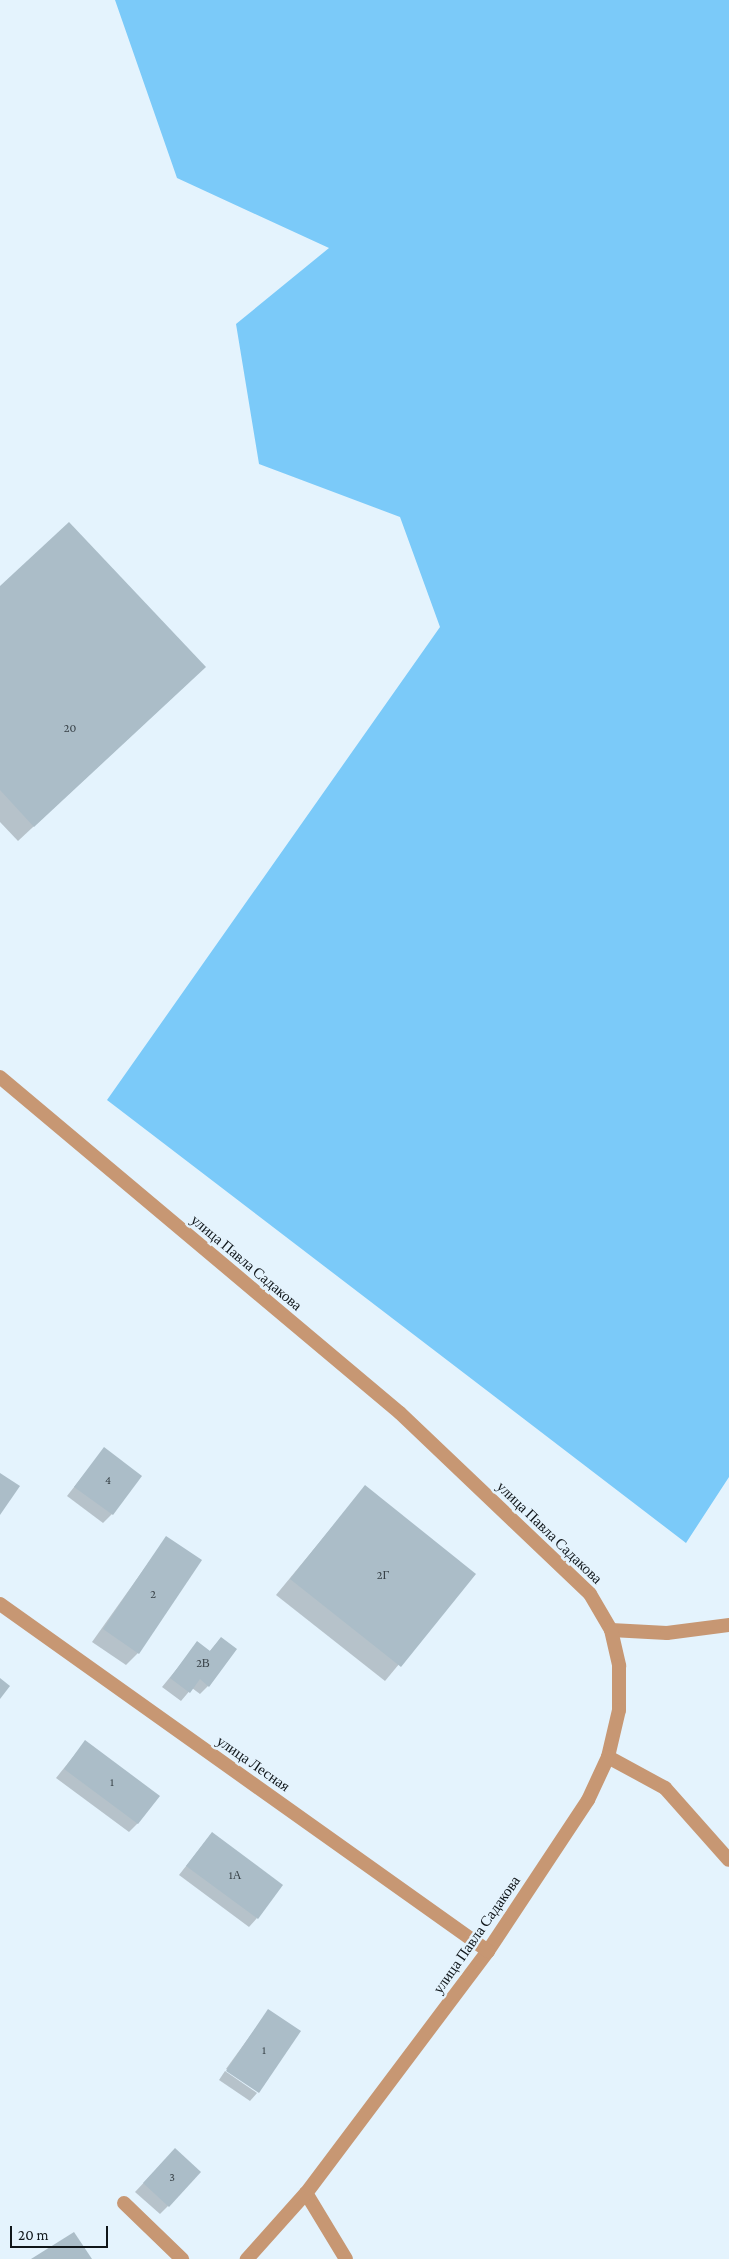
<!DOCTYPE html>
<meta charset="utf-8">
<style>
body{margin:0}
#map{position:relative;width:729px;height:2259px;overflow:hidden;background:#e4f3fd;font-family:"Crimson Pro",serif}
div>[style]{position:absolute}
.green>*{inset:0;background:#7bcaf9}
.shadow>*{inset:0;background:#0003}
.building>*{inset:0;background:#abbdc8}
.service>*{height:14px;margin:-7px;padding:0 7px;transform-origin:7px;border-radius:7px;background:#c79773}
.minor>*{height:14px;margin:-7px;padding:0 7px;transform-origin:7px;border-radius:7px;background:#c79773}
span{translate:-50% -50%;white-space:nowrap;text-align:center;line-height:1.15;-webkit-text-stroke:5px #e4f3fd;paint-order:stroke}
.number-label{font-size:12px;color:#374046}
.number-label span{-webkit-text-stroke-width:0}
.street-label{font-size:15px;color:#10161a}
.scale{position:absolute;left:10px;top:2226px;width:98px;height:22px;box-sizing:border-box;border:2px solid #10161a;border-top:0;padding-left:6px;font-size:15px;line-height:18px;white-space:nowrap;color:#10161a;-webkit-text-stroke:4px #e4f3fd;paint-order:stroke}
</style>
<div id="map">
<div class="green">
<i style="clip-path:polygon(115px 0,729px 0,729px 1477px,686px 1543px,107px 1100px,440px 627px,400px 517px,259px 464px,236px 324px,329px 248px,177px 178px)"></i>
</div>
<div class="shadow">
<i style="clip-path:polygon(0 588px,189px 682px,18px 841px,0 822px)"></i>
<i style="clip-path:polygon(104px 1449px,112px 1514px,103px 1523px,67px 1496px)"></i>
<i style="clip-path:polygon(365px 1487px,474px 1574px,385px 1681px,276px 1595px)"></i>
<i style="clip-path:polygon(166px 1538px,138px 1653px,126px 1665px,92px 1642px)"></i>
<i style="clip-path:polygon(221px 1638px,208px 1686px,200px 1694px,192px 1688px,181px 1701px,162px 1687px,198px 1643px,209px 1652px)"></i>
<i style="clip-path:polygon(85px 1742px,138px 1823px,129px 1832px,56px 1778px)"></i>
<i style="clip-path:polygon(212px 1833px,257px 1918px,249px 1927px,179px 1875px)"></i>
<i style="clip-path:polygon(268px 2011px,259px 2091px,226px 2069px)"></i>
<i style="clip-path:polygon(225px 2071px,257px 2093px,250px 2101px,219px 2080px)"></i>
<i style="clip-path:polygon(166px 2159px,168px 2206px,160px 2214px,135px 2192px)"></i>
</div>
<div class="building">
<i style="clip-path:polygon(69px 522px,206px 667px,34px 827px,0 790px,0 586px)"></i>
<i style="clip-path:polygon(104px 1447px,142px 1476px,113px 1515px,74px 1487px)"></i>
<i style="clip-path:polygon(0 1473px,20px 1486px,0 1515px)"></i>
<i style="clip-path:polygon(365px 1485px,476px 1574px,401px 1667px,290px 1579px)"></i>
<i style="clip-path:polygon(166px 1536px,202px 1560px,139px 1654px,103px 1629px)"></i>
<i style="clip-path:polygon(221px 1637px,237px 1649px,209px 1687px,200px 1679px,190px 1693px,170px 1678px,197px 1641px,210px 1651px)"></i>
<i style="clip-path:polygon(0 1678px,10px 1686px,0 1699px)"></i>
<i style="clip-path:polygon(85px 1740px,160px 1796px,138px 1824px,64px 1769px)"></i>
<i style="clip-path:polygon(212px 1832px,283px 1885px,258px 1919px,186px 1866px)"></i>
<i style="clip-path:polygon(268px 2009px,301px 2031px,259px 2093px,226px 2071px)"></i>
<i style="clip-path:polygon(175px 2148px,201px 2172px,169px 2207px,143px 2183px)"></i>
<i style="clip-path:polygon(74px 2232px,92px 2259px,31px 2259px)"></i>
</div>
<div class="service">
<i style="left:611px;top:1630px;width:56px;rotate:3.1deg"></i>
<i style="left:667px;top:1633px;width:63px;rotate:-7.4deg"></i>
<i style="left:608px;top:1757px;width:65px;rotate:28.5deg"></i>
<i style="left:665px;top:1788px;width:96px;rotate:48.4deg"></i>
<i style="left:306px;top:2193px;width:77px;rotate:58.8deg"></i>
<i style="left:124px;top:2203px;width:81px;rotate:44deg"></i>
</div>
<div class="minor">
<i style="left:0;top:1077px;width:522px;rotate:40.03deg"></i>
<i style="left:400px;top:1413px;width:262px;rotate:43.6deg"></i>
<i style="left:590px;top:1594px;width:42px;rotate:59.7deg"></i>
<i style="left:611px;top:1630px;width:37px;rotate:77deg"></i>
<i style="left:619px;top:1666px;width:44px;rotate:90deg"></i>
<i style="left:619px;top:1710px;width:48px;rotate:103.2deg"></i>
<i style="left:608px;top:1757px;width:47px;rotate:114.9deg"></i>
<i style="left:588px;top:1800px;width:181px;rotate:123.5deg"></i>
<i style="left:488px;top:1951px;width:303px;rotate:126.9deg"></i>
<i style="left:306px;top:2193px;width:89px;rotate:131.8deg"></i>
<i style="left:0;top:1604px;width:599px;rotate:35.42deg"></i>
</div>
<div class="number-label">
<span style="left:70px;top:729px">20</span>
<span style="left:108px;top:1481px">4</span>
<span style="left:383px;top:1576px">2Г</span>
<span style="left:153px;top:1595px">2</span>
<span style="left:203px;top:1664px">2В</span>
<span style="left:112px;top:1783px">1</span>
<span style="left:235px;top:1876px">1А</span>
<span style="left:264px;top:2051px">1</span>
<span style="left:172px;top:2178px">3</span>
</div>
<div class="street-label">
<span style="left:246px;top:1263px;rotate:40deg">улица Павла Садакова</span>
<span style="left:549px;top:1533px;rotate:44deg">улица Павла Садакова</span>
<span style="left:253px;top:1764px;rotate:35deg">улица Лесная</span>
<span style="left:477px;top:1935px;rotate:-55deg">улица Павла Садакова</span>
</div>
<div class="scale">20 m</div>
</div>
